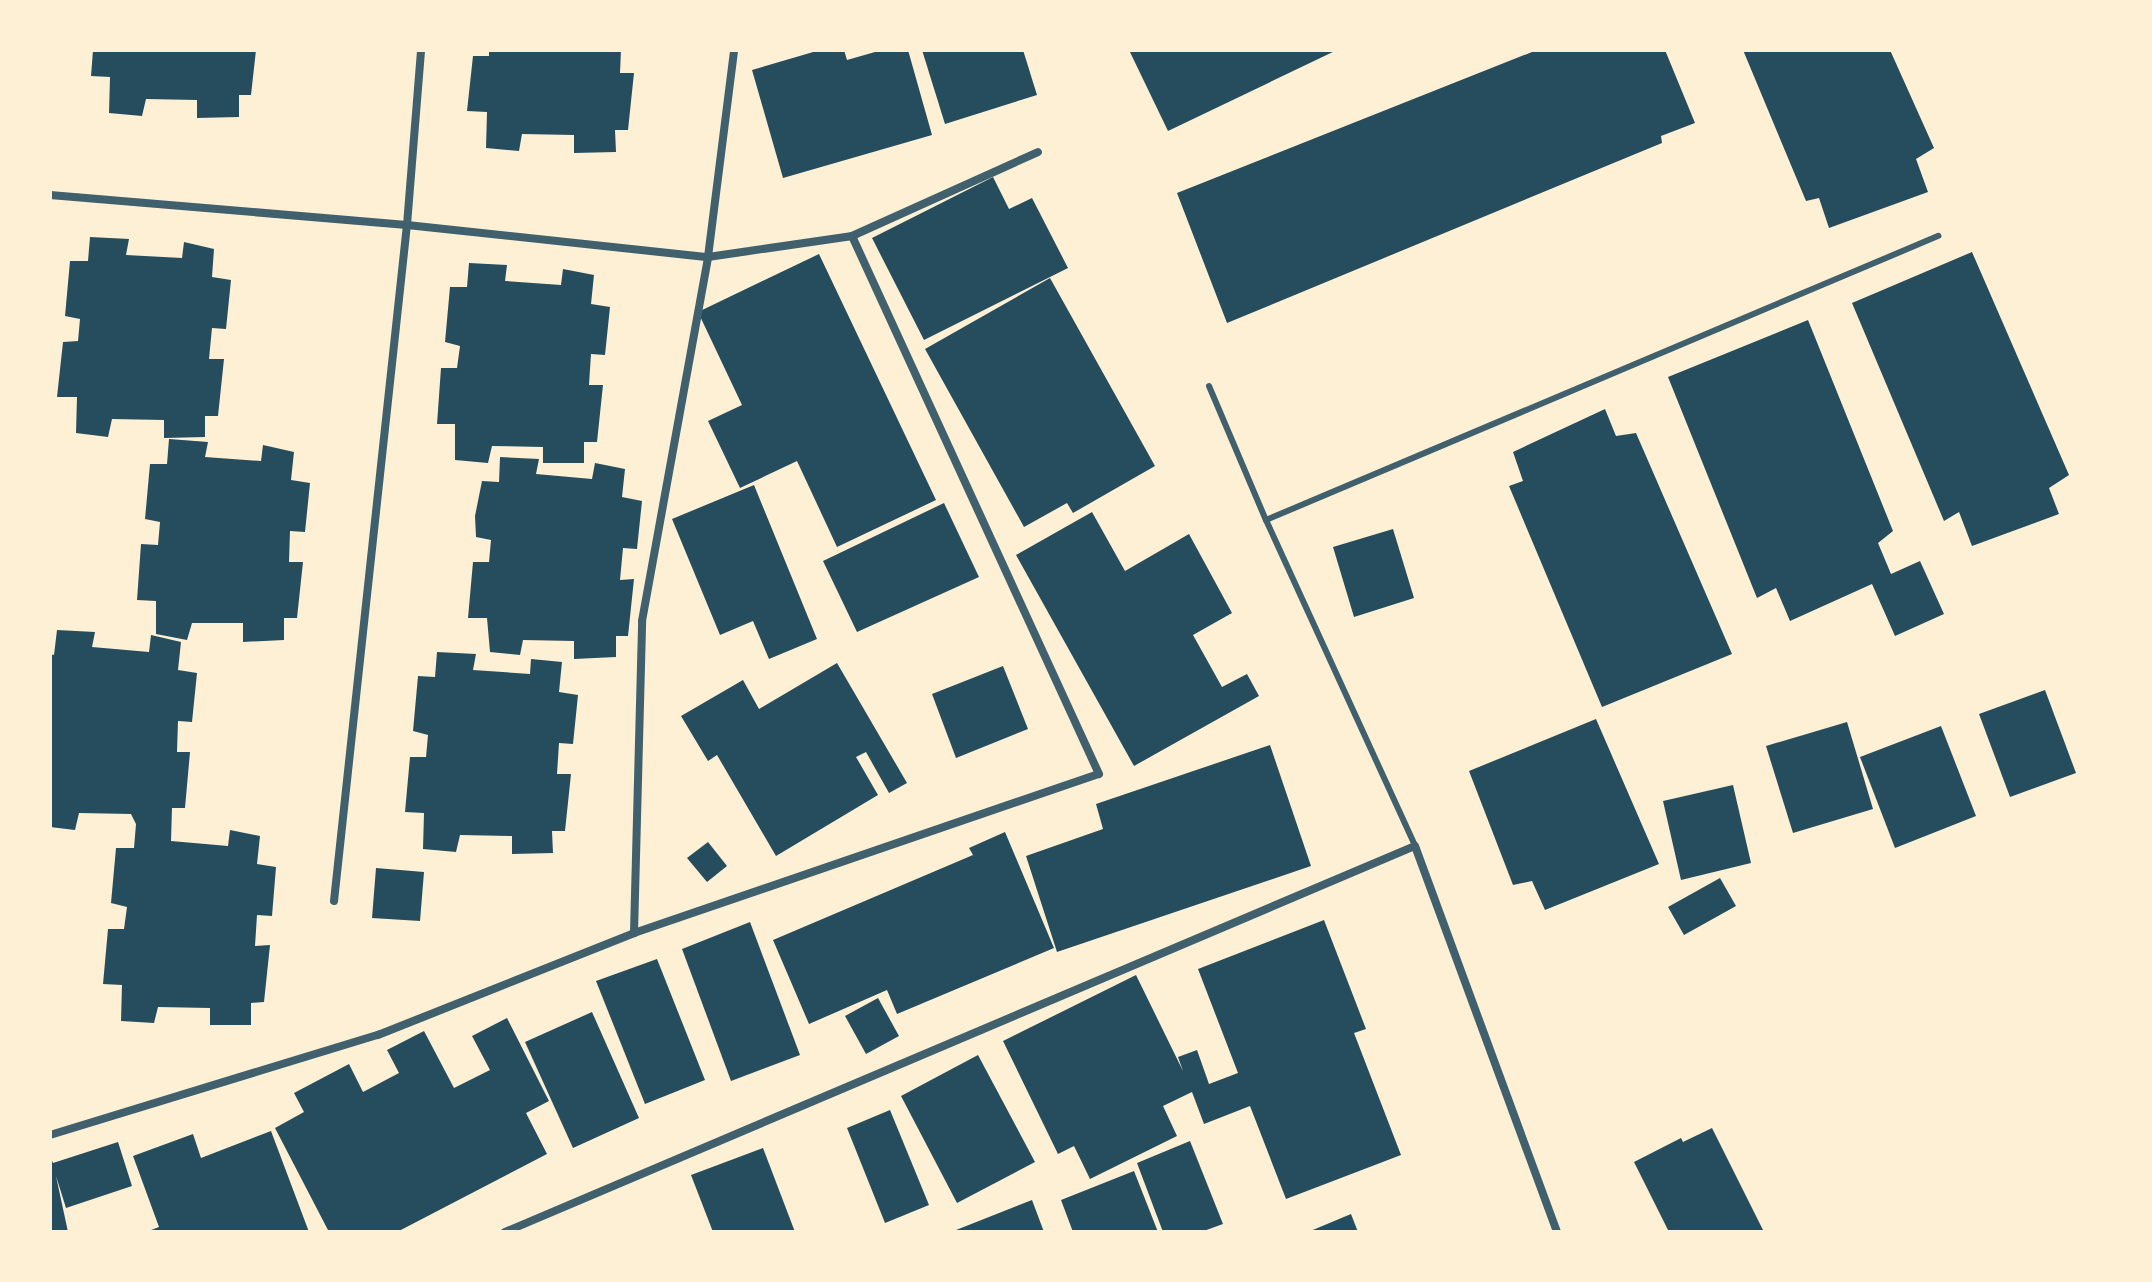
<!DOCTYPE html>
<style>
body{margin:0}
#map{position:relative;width:2152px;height:1282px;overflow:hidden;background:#fdf0d5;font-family:Figtree,sans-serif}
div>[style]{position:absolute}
.building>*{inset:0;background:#264d5e}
.service>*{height:6px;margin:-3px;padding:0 3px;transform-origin:3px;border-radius:3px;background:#3f606c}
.minor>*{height:8px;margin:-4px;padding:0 4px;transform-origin:4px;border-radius:4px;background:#3f606c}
span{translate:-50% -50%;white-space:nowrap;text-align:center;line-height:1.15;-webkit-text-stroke:6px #fdf0d5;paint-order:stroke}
.frame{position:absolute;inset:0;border:52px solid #fdf0d5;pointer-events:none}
</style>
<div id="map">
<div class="building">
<i style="clip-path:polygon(93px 50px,256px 50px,251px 95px,239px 95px,239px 117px,197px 118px,197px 100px,146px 99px,142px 116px,109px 113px,110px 77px,91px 76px)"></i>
<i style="clip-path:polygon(489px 50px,621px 50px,620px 73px,634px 73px,628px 130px,615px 130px,616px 152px,574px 153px,574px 135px,522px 134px,519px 151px,486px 148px,487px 112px,467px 111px,473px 56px,489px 56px)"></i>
<i style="clip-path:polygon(820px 50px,844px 50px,847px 60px,882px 50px,908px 50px,932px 135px,783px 178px,752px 70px)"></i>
<i style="clip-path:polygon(922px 50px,1023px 50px,1037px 95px,945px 124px)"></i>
<i style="clip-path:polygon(1129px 50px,1337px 50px,1168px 131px)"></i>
<i style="clip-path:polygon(1537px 50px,1665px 50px,1695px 123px,1661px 136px,1662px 143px,1227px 323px,1177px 193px)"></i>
<i style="clip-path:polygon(1743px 50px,1890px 50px,1934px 148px,1916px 159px,1928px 192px,1829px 228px,1819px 198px,1806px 201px)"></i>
<i style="clip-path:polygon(993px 177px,1009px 209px,1032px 198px,1068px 268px,924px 340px,872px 238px)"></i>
<i style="clip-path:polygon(90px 237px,129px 239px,126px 255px,182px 258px,184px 242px,214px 249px,212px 277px,231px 280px,226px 329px,212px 328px,209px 359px,224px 359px,218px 416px,205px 416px,205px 437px,164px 438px,164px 420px,112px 419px,108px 437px,76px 433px,77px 397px,57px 397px,63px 342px,78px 341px,80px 319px,65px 316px,70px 261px,88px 261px)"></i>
<i style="clip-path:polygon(1972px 252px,2069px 475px,2049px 488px,2059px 514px,1972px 546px,1959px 512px,1944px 521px,1852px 303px)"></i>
<i style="clip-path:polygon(819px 254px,936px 500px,837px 547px,797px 461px,740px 488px,708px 421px,742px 405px,698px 312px)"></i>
<i style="clip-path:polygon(469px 263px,507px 265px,505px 281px,561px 285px,563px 269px,594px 275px,591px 304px,610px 307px,605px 355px,591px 354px,589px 385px,603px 385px,597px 442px,584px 442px,584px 463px,543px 463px,543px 447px,492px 446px,488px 463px,455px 460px,455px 424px,437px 424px,441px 368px,457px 368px,460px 346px,445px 342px,450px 287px,467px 287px)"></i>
<i style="clip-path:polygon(1050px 278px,1155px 466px,1073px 513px,1067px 503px,1024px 527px,925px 349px)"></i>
<i style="clip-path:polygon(1808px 320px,1893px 531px,1878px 543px,1891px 574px,1920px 561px,1944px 614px,1895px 636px,1872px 584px,1790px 621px,1776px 588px,1757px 598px,1668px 377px)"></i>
<i style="clip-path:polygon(1605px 409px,1616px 436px,1636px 433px,1732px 654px,1602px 707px,1509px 486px,1523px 481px,1513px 452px)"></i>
<i style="clip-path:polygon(169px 439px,208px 442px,205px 457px,261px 461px,263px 445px,294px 452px,291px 480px,310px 483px,305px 532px,290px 531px,289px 562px,303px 562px,297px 618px,284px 618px,284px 640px,243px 642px,243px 623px,192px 623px,187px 640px,156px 634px,156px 601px,137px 600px,141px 544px,158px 545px,160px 522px,145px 519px,150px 464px,167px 464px)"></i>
<i style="clip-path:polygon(500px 457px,539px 459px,536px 474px,592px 479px,595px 463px,625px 469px,622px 497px,642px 501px,637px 549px,623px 548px,620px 580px,634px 579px,628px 636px,616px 636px,616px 657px,574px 659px,574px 641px,523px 640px,520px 655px,490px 652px,487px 618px,468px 618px,473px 562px,489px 562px,491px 540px,476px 537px,475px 516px,482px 481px,499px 482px)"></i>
<i style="clip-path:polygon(754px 485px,817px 639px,769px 659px,753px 621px,720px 635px,672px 519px)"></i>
<i style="clip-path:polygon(944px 503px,979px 577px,857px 632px,823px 561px)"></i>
<i style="clip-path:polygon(1092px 512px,1125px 571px,1189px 534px,1232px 613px,1193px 635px,1222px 687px,1247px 674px,1259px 696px,1134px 766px,1016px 555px)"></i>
<i style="clip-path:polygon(1393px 529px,1414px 598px,1354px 617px,1333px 547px)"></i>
<i style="clip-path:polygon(57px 630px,95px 632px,92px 647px,149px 652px,151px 635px,181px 642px,178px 670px,197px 673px,192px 722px,178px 721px,177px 752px,190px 752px,185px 808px,172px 808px,171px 841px,228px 846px,230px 830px,260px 836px,257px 864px,276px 867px,272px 916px,257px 915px,255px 946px,270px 945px,264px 1002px,251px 1003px,251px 1025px,210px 1025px,210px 1008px,158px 1007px,154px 1023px,121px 1021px,122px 985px,103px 984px,108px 929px,124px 929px,127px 907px,111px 903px,116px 848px,134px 848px,136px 824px,131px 814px,79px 813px,75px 830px,50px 827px,50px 654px,54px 655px)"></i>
<i style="clip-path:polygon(437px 652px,476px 654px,473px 670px,530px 674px,531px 659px,562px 662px,559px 692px,578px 695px,573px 744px,559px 743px,557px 774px,571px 774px,565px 831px,552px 831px,553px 853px,512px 854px,512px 836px,460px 835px,456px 852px,423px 849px,424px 813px,405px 812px,410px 757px,426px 757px,428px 735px,413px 731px,418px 676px,435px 677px)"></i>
<i style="clip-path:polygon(837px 663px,907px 783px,889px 793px,866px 752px,856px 757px,878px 795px,776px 856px,717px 755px,708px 761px,681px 716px,743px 680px,759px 709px)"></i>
<i style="clip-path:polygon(1003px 666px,1028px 729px,956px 758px,932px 694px)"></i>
<i style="clip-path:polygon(2045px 690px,2076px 773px,2010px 797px,1979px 714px)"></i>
<i style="clip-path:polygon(1596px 719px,1659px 864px,1545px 910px,1532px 881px,1513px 885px,1469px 771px)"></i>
<i style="clip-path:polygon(1847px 722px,1873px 809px,1793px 833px,1766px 746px)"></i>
<i style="clip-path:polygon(1941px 726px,1976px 816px,1895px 848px,1860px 757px)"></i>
<i style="clip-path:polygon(1270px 745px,1311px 866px,1057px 952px,1026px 856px,1103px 829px,1096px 804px)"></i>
<i style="clip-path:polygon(1733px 785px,1751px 863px,1681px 880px,1663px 801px)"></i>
<i style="clip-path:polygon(1005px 832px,1054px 948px,897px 1014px,887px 990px,809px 1024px,773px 940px,973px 855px,969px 848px)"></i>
<i style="clip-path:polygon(708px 842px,727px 866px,707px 882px,687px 858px)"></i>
<i style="clip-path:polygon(376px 868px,424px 872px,420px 921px,372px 918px)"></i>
<i style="clip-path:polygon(1720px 878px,1736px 906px,1684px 935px,1668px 907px)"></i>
<i style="clip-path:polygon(1324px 920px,1366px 1029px,1354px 1033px,1401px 1155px,1286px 1199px,1250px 1106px,1204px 1124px,1192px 1092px,1163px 1106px,1177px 1136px,1090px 1179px,1074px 1146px,1058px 1154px,1003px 1041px,1136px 975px,1183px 1071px,1178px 1057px,1197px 1050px,1209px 1084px,1238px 1073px,1198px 969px)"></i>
<i style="clip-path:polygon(750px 922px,800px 1055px,731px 1081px,682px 949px)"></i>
<i style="clip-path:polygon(657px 959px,705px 1080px,645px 1104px,596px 981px)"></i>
<i style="clip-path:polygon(878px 998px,899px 1036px,866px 1054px,845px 1016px)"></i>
<i style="clip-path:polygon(592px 1012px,639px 1118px,573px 1148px,525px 1042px)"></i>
<i style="clip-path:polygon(507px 1018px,549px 1101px,526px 1113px,547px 1154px,397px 1232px,329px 1232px,275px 1128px,304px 1112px,294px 1093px,349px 1064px,363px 1092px,399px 1073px,387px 1050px,424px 1031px,454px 1088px,490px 1070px,472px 1036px)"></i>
<i style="clip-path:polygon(978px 1055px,1035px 1162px,957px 1203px,901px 1096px)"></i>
<i style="clip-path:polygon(890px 1110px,929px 1205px,885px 1223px,847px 1128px)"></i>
<i style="clip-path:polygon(1712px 1128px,1764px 1232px,1669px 1232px,1634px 1162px,1681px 1138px,1683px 1142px)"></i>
<i style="clip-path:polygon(271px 1131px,309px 1232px,146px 1232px,159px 1227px,133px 1156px,193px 1134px,201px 1158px)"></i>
<i style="clip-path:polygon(1190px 1141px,1223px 1224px,1201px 1232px,1163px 1232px,1137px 1163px)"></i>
<i style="clip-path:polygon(118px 1142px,132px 1186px,66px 1208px,56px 1176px,68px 1232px,50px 1232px,50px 1156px,53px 1163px)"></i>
<i style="clip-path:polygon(763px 1148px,795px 1232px,713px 1232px,691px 1175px)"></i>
<i style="clip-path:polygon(1134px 1171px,1158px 1232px,1073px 1232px,1061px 1200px)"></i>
<i style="clip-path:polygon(1032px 1200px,1044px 1232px,951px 1232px)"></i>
<i style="clip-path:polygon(1351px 1214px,1358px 1232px,1308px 1232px)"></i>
</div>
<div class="service">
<i style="left:1209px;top:386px;width:146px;rotate:67deg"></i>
<i style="left:1266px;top:520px;width:358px;rotate:65.4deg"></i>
<i style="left:1266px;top:520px;width:730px;rotate:-22.91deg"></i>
</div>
<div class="minor">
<i style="left:50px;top:195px;width:358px;rotate:4.8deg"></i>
<i style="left:407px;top:225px;width:303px;rotate:6.1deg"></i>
<i style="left:708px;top:257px;width:146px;rotate:-8.3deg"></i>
<i style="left:852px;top:236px;width:204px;rotate:-24.3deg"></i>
<i style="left:334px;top:901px;width:680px;rotate:-83.84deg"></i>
<i style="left:407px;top:225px;width:176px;rotate:-85.4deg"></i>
<i style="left:634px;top:933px;width:312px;rotate:-88.5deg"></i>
<i style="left:642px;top:621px;width:370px;rotate:-79.7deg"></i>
<i style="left:708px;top:257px;width:209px;rotate:-82.8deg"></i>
<i style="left:50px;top:1135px;width:343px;rotate:-17deg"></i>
<i style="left:378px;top:1035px;width:276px;rotate:-21.7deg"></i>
<i style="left:634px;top:933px;width:491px;rotate:-18.9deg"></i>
<i style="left:1099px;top:774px;width:592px;rotate:-114.66deg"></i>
<i style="left:505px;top:1232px;width:988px;rotate:-22.99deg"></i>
<i style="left:1415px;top:846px;width:411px;rotate:69.8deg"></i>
</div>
<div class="frame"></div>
</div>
